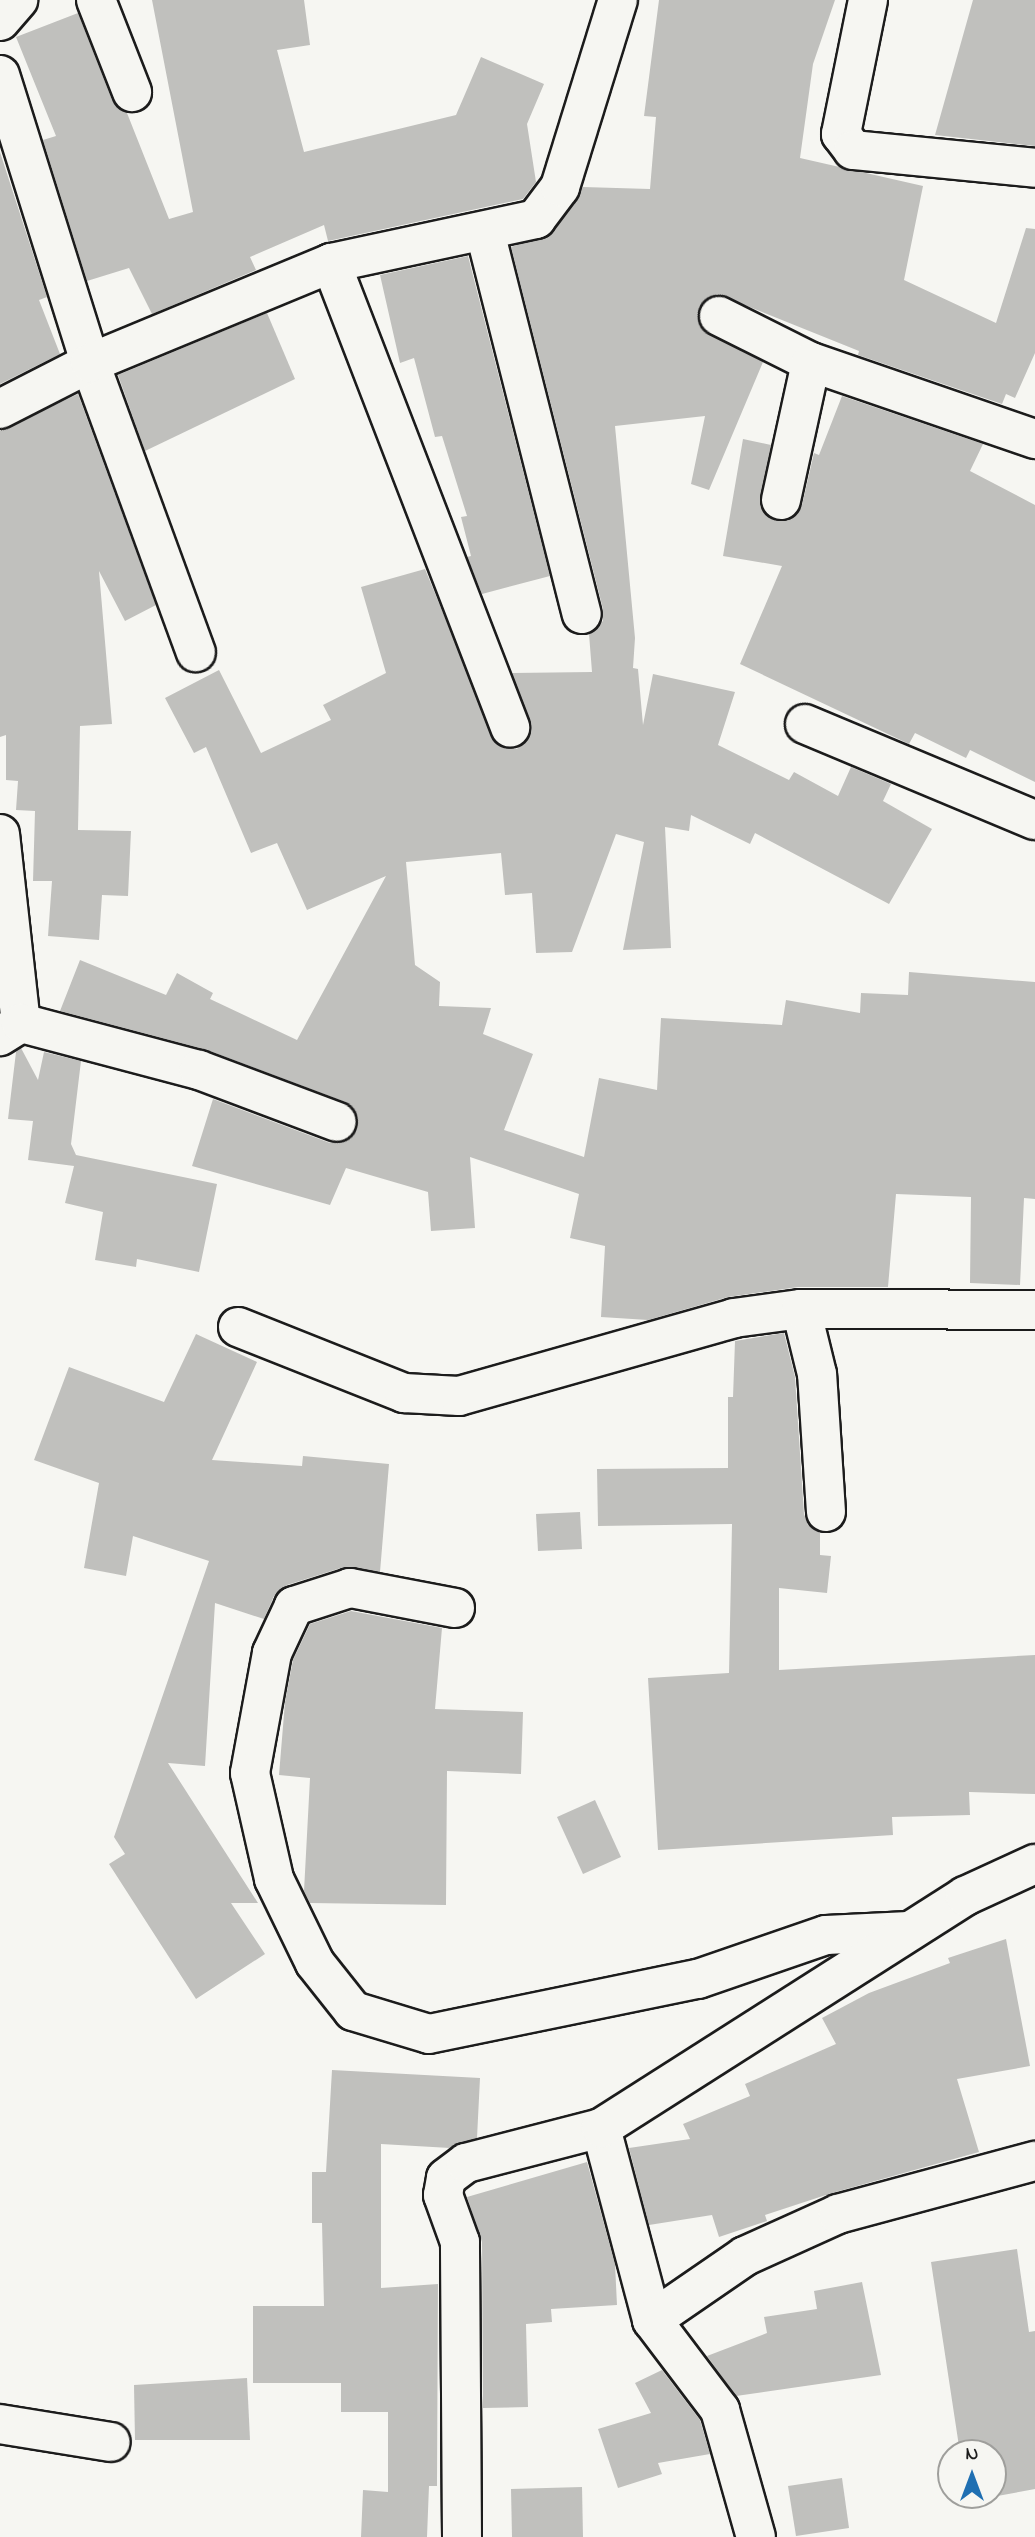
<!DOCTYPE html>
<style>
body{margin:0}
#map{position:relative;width:1035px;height:2537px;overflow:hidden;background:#f6f6f2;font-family:"Indie Flower",sans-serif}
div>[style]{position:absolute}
.building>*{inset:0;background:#c0c0bd}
.roads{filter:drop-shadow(2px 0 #1c1c1c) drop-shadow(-2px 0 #1c1c1c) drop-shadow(0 2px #1c1c1c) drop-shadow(0 -2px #1c1c1c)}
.street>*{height:38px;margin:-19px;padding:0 19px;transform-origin:19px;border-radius:19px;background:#f6f6f2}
span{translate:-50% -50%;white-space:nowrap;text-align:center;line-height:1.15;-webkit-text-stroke:5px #f6f6f2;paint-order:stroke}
.north{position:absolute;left:937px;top:2439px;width:70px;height:70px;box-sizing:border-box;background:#f6f6f2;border:2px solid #9f9f9c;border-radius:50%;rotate:0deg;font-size:19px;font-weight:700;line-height:28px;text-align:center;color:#1c1c1c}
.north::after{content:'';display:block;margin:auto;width:24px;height:32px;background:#1f6fb2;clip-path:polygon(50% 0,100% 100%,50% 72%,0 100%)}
</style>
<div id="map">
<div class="building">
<i style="clip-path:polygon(152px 0,304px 0,310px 45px,277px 50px,304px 152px,456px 115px,481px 57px,544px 84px,527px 124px,536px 182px,523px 199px,328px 241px,324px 225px,250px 257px,256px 270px,152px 314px,129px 268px,87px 281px,43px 140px,56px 136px,16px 37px,78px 13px,112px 100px,127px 113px,169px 219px,193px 212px)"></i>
<i style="clip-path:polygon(659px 0,835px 0,813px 64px,800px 158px,923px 186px,904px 280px,996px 323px,1026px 228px,1035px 229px,1035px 353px,1015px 398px,1006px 394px,1002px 404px,858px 355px,859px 351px,717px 294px,699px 307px,700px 327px,763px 362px,709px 490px,691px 484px,705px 416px,615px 426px,635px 638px,633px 668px,638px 669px,643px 725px,653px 674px,735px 692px,718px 745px,789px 780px,794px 772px,838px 796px,851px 767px,891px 784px,883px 801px,932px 829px,889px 904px,755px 833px,750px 844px,691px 815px,689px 831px,665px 827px,671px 948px,623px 950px,644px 842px,616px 834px,572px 952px,536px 953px,532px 893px,505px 895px,501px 853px,406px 862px,415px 965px,440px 982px,439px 1006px,491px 1008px,483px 1034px,533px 1054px,504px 1130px,584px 1157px,599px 1078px,657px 1090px,661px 1018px,782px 1025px,786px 1000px,860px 1013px,861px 993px,908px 995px,909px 972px,1035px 982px,1035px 1199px,1024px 1198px,1020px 1285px,970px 1283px,971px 1197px,896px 1194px,888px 1287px,798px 1287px,728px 1297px,648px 1320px,601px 1317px,605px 1246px,570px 1238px,579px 1194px,470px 1157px,475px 1228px,431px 1231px,428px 1192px,346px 1168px,330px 1205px,192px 1166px,213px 1099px,330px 1143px,351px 1138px,358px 1118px,345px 1102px,207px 1050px,60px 1011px,80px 960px,166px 995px,177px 973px,213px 993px,210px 999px,297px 1040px,386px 876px,307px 910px,277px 843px,251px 853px,206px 747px,194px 753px,165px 698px,219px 670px,261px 753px,331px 720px,323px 705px,386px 673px,361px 587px,425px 569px,497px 745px,517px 749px,531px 732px,512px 673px,592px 672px,589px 634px,603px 621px,603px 609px,511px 247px,553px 233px,583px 187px,650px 189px,656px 117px,644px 116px)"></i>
<i style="clip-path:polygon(973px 0,1035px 0,1035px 146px,935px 135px)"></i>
<i style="clip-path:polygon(0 152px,47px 297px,39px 300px,60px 354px,0 384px)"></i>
<i style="clip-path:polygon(468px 256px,550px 576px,482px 594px,467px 557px,471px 556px,461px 517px,467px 516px,442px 436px,435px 437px,414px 358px,400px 363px,380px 275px)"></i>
<i style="clip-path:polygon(267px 313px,295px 379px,145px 451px,118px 375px)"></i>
<i style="clip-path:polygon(78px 394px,156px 605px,125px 621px,99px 571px,112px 724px,80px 726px,78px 830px,131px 831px,128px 896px,102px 895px,99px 940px,48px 936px,52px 881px,33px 881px,35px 811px,16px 810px,18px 781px,6px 780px,6px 735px,0 737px,0 431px)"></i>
<i style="clip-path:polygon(842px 396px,983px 444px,970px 471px,1035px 505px,1035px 782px,970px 750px,966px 758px,915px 733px,909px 744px,740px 664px,782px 566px,723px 556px,743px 439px,771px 445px,760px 506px,776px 521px,788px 521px,802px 505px,814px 453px,819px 455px)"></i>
<i style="clip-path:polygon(21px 1048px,38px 1080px,44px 1052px,81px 1061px,71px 1144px,76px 1155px,217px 1184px,199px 1272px,137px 1259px,136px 1267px,95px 1260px,103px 1212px,65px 1203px,74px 1166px,28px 1160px,33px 1121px,8px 1119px,16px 1052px)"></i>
<i style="clip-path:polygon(784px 1333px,795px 1377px,804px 1514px,808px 1525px,820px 1533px,820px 1555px,831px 1556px,827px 1593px,779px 1588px,779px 1670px,1035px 1655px,1035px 1794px,969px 1792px,970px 1815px,892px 1817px,893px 1835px,658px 1850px,648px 1678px,729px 1673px,732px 1524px,598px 1526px,597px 1469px,728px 1468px,728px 1397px,733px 1397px,735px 1341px)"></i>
<i style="clip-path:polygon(196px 1334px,257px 1362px,212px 1460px,302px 1466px,303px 1456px,389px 1464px,380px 1572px,344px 1567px,287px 1585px,274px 1596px,264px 1619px,215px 1603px,205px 1766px,168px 1763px,258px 1903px,231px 1903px,265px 1954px,196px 1999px,109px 1864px,125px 1854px,114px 1837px,209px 1561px,133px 1536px,126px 1576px,84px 1568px,99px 1483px,34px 1460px,69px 1367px,164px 1402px)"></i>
<i style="clip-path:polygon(580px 1512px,582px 1549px,538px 1551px,536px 1514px)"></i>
<i style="clip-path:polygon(351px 1611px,442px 1628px,435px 1709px,523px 1712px,521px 1774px,447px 1771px,446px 1905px,310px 1903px,304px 1891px,310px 1778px,279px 1775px,285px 1702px,293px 1660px,310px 1624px)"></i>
<i style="clip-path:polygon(595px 1800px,621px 1857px,583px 1874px,557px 1817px)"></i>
<i style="clip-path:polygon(1006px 1939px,1030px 2066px,957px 2079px,979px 2152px,832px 2193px,765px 2215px,767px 2221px,719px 2237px,712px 2215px,649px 2225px,629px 2148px,690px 2139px,683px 2124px,750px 2096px,745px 2084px,836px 2044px,822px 2018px,869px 1993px,950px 1963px,948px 1958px)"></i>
<i style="clip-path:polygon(332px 2070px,480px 2078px,477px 2138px,450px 2148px,381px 2144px,381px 2288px,438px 2284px,437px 2486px,429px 2486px,427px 2537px,361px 2537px,363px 2490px,388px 2492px,388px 2412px,341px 2412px,341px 2383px,253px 2383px,253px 2306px,324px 2306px,322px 2223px,312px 2223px,312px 2172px,326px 2172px)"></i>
<i style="clip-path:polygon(587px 2162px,615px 2264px,617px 2305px,551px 2309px,552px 2322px,526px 2324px,528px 2407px,483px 2408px,482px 2242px,467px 2197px)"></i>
<i style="clip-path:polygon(1017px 2249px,1029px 2332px,1035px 2331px,1035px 2489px,970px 2501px,969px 2495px,993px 2495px,993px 2453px,960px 2453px,931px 2262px)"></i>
<i style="clip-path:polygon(862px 2282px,881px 2375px,736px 2396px,707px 2356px,767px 2333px,764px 2317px,817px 2309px,814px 2291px)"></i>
<i style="clip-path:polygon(662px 2370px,700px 2420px,710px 2454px,658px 2463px,662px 2474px,618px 2488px,598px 2429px,651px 2413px,635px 2383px)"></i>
<i style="clip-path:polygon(247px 2378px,250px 2440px,135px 2440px,134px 2385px)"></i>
<i style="clip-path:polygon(842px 2478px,849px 2528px,796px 2536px,788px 2486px)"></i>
<i style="clip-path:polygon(582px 2487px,583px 2537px,512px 2537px,511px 2489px)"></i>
</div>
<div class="roads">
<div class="street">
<i style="left:96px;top:0;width:99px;rotate:68.6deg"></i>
<i style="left:868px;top:0;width:137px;rotate:101.4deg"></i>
<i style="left:841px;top:134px;width:20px;rotate:53deg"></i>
<i style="left:853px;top:150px;width:183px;rotate:5.6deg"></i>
<i style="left:0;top:21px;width:28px;rotate:-49deg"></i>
<i style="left:0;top:75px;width:302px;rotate:72.6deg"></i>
<i style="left:90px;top:363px;width:308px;rotate:69.9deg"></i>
<i style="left:485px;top:232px;width:394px;rotate:75.8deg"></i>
<i style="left:331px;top:263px;width:498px;rotate:68.9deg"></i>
<i style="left:719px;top:316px;width:103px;rotate:26.6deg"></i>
<i style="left:811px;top:362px;width:237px;rotate:19deg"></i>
<i style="left:0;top:409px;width:101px;rotate:-27.1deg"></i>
<i style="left:90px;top:363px;width:261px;rotate:-22.5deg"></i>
<i style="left:331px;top:263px;width:210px;rotate:-12.1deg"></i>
<i style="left:536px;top:219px;width:40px;rotate:-53deg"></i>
<i style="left:560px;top:187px;width:196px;rotate:-72.8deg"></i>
<i style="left:781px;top:500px;width:141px;rotate:-77.7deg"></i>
<i style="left:805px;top:724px;width:249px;rotate:22.7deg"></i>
<i style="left:0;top:834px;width:190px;rotate:83.7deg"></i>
<i style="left:21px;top:1023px;width:25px;rotate:148deg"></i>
<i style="left:21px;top:1023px;width:184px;rotate:14.8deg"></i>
<i style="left:199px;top:1070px;width:147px;rotate:20.6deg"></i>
<i style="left:238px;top:1327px;width:179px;rotate:21.7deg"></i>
<i style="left:404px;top:1393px;width:55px;rotate:3.1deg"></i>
<i style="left:459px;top:1396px;width:286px;rotate:-15.8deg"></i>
<i style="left:734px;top:1318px;width:68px;rotate:-7.7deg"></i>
<i style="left:826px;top:1512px;width:138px;rotate:-93.7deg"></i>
<i style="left:817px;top:1374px;width:67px;rotate:-103.8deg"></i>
<i style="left:801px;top:1309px;width:234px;rotate:0.2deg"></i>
<i style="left:455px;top:1608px;width:107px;rotate:-169.2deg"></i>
<i style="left:350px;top:1588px;width:59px;rotate:162.2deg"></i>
<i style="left:294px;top:1606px;width:52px;rotate:115.1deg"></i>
<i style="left:272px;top:1653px;width:122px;rotate:100.4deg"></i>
<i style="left:250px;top:1773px;width:109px;rotate:77.2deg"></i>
<i style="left:274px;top:1879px;width:93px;rotate:64deg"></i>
<i style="left:315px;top:1963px;width:61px;rotate:51.6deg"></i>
<i style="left:353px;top:2011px;width:79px;rotate:16.8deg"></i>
<i style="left:429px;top:2034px;width:275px;rotate:-11.6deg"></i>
<i style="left:698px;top:1979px;width:135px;rotate:-19deg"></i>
<i style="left:826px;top:1935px;width:83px;rotate:-2.8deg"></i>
<i style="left:601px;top:2128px;width:199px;rotate:75.1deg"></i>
<i style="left:652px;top:2320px;width:113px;rotate:52.9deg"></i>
<i style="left:720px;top:2410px;width:132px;rotate:74.2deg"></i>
<i style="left:652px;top:2320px;width:113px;rotate:-34.5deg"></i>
<i style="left:745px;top:2256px;width:102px;rotate:-24.3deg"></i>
<i style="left:838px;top:2214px;width:204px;rotate:-15.1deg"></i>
<i style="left:0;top:2424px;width:112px;rotate:9.2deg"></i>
<i style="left:462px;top:2537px;width:295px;rotate:-90.4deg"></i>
<i style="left:460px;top:2242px;width:50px;rotate:-109.9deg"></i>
<i style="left:443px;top:2195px;width:17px;rotate:-80deg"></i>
<i style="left:446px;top:2178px;width:25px;rotate:-37deg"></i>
<i style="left:466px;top:2163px;width:139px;rotate:-14.5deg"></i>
<i style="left:601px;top:2128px;width:432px;rotate:-32.5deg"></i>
<i style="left:965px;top:1896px;width:77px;rotate:-24.6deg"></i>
</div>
</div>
<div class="north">N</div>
</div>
